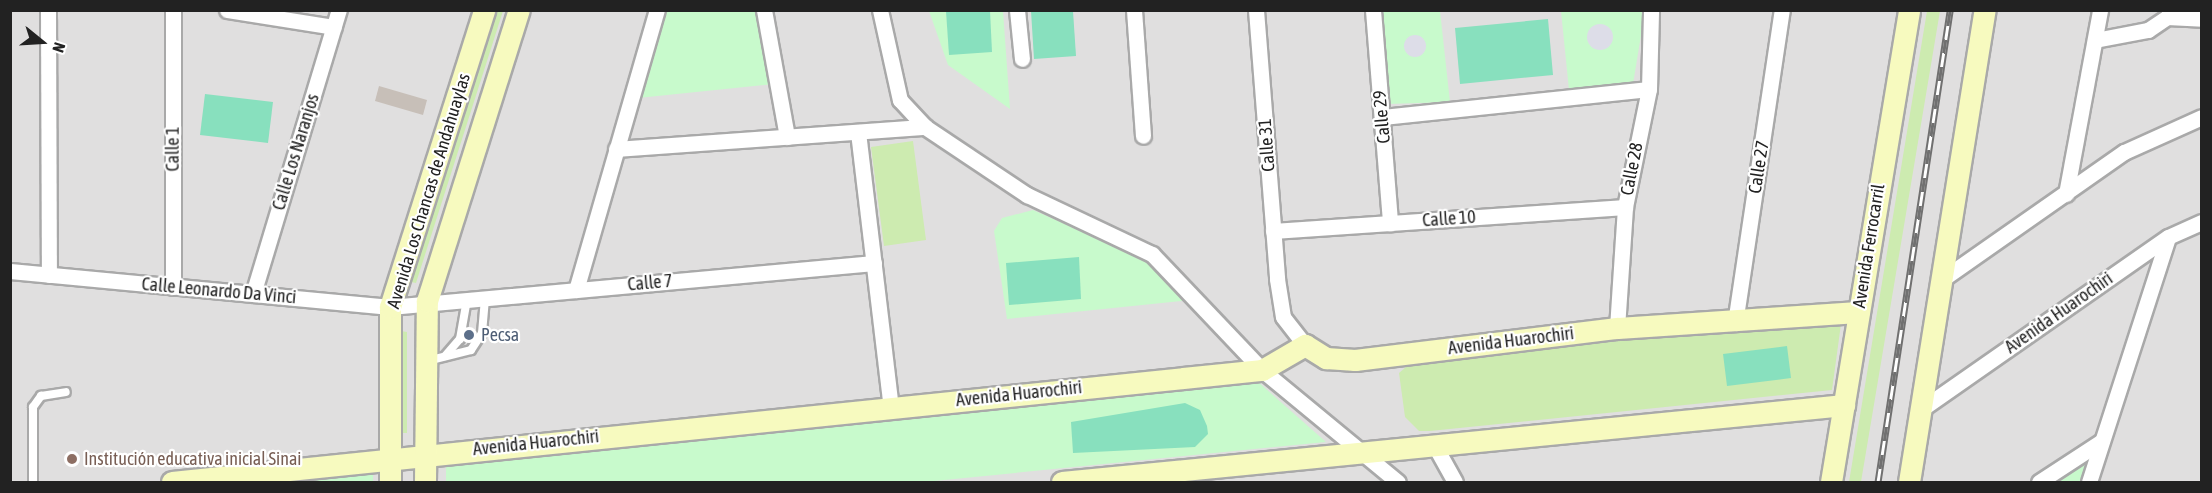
<!DOCTYPE html>
<meta charset="utf-8">
<style>
body{margin:0}
#map{position:relative;width:2212px;height:493px;overflow:hidden;background:#f2efe9;font-family:"Asap Condensed",sans-serif}
div>[style]{position:absolute}
.residential>*{inset:0;background:#e0dfdf}
.grass>*{inset:0;background:#cdebb0}
.park>*{inset:0;background:#c8facc}
.pitch>*{inset:0;background:#88e0be}
.plaza>*{inset:0;background:#dddde8}
.round{border-radius:50%}
.building>*{inset:0;background:#c7bfb8}
.roads{filter:drop-shadow(2px 0 #a9a9a9) drop-shadow(-2px 0 #a9a9a9) drop-shadow(0 2px #a9a9a9) drop-shadow(0 -2px #a9a9a9)}
.lane>*{height:8px;margin:-4px;padding:0 4px;transform-origin:4px;border-radius:4px;background:#fff}
.street>*{height:15px;margin:-7.5px;padding:0 7.5px;transform-origin:7.5px;border-radius:7.5px;background:#fff}
.secondary>*{height:21px;margin:-10.5px;padding:0 10.5px;transform-origin:10.5px;border-radius:10.5px;background:#f7fabf}
.rail>*{height:7px;margin-top:-3.5px;transform-origin:0;background:repeating-linear-gradient(90deg,#fff 0 14px,#707070 0 28px);box-sizing:border-box;border-block:2px solid #707070}
.dots>*{width:16px;height:16px;translate:-50% -50%;box-sizing:border-box;border:3px solid #fff;border-radius:50%}
span{translate:-50% -50%;white-space:nowrap;text-align:center;line-height:1.15;-webkit-text-stroke:4.5px #fff;paint-order:stroke}
.street-label{font-size:18px;color:#222}
.service-label{font-size:18px;color:#4e5e75}
.left{translate:0 -50%;text-align:left}
.education-label{font-size:18px;color:#785e54}
.frame{position:absolute;inset:0;border:12px solid #222;pointer-events:none}
.north{position:absolute;left:12px;top:12px;width:60px;height:60px;-webkit-text-stroke:4px #fff;paint-order:stroke;rotate:108deg;font-size:16px;font-weight:700;line-height:24px;text-align:center;color:#222}
.north::after{content:'';display:block;margin:auto;width:21px;height:27px;background:#222;clip-path:polygon(50% 0,100% 100%,50% 72%,0 100%)}
</style>
<div id="map">
<div class="residential">
<i style="clip-path:polygon(11px 11px,2201px 11px,2201px 482px,11px 482px)"></i>
</div>
<div class="grass">
<i style="clip-path:polygon(491px 11px,503px 11px,416px 283px,406px 281px)"></i>
<i style="clip-path:polygon(1927px 11px,1940px 11px,1861px 482px,1849px 482px)"></i>
<i style="clip-path:polygon(913px 141px,926px 240px,884px 246px,871px 147px)"></i>
<i style="clip-path:polygon(1834px 322px,1841px 324px,1832px 390px,1430px 431px,1419px 431px,1405px 417px,1399px 373px,1406px 367px,1597px 339px)"></i>
<i style="clip-path:polygon(401px 331px,407px 332px,407px 433px,402px 433px)"></i>
</div>
<div class="park">
<i style="clip-path:polygon(666px 11px,760px 11px,775px 84px,638px 98px)"></i>
<i style="clip-path:polygon(929px 11px,1003px 11px,1010px 109px,948px 65px)"></i>
<i style="clip-path:polygon(1379px 11px,1440px 11px,1450px 102px,1388px 104px)"></i>
<i style="clip-path:polygon(1561px 11px,1645px 11px,1633px 84px,1569px 90px)"></i>
<i style="clip-path:polygon(1033px 210px,1148px 260px,1191px 300px,1007px 319px,994px 231px,1002px 218px)"></i>
<i style="clip-path:polygon(1256px 380px,1326px 442px,924px 482px,446px 482px,446px 466px)"></i>
<i style="clip-path:polygon(2088px 459px,2080px 482px,2046px 482px)"></i>
<i style="clip-path:polygon(373px 471px,373px 482px,261px 482px)"></i>
</div>
<div class="pitch">
<i style="clip-path:polygon(946px 11px,990px 11px,992px 52px,949px 55px)"></i>
<i style="clip-path:polygon(1031px 11px,1073px 11px,1076px 56px,1034px 59px)"></i>
<i style="clip-path:polygon(1548px 19px,1553px 75px,1460px 84px,1455px 28px)"></i>
<i style="clip-path:polygon(205px 94px,273px 102px,268px 143px,200px 135px)"></i>
<i style="clip-path:polygon(1079px 257px,1081px 299px,1009px 305px,1006px 263px)"></i>
<i style="clip-path:polygon(1787px 346px,1791px 378px,1727px 386px,1723px 354px)"></i>
<i style="clip-path:polygon(1185px 403px,1200px 410px,1207px 426px,1208px 434px,1195px 447px,1073px 453px,1071px 422px)"></i>
</div>
<div class="plaza">
<i class="round" style="left:1587px;top:24px;width:26px;height:26px"></i>
<i class="round" style="left:1404px;top:35px;width:22px;height:22px"></i>
</div>
<div class="building">
<i style="clip-path:polygon(379px 86px,427px 100px,423px 115px,375px 101px)"></i>
</div>
<div class="roads">
<div class="lane">
<i style="left:445px;top:356px;width:23px;rotate:-49deg"></i>
<i style="left:460px;top:339px;width:40px;rotate:-80deg"></i>
<i style="left:427px;top:361px;width:45px;rotate:-14deg"></i>
<i style="left:471px;top:350px;width:20px;rotate:-57deg"></i>
<i style="left:482px;top:333px;width:34px;rotate:-85deg"></i>
<i style="left:33px;top:482px;width:75px;rotate:-90deg"></i>
<i style="left:33px;top:407px;width:14px;rotate:-54deg"></i>
<i style="left:41px;top:396px;width:25px;rotate:-9deg"></i>
</div>
<div class="street">
<i style="left:48px;top:10px;width:265px;rotate:89.8deg"></i>
<i style="left:227px;top:10px;width:108px;rotate:9deg"></i>
<i style="left:764px;top:10px;width:129px;rotate:79.7deg"></i>
<i style="left:880px;top:10px;width:92px;rotate:77.5deg"></i>
<i style="left:900px;top:100px;width:37px;rotate:47deg"></i>
<i style="left:925px;top:127px;width:123px;rotate:33.7deg"></i>
<i style="left:1027px;top:195px;width:138px;rotate:25.3deg"></i>
<i style="left:1152px;top:254px;width:160px;rotate:46.5deg"></i>
<i style="left:1262px;top:370px;width:176px;rotate:39.5deg"></i>
<i style="left:1017px;top:10px;width:49px;rotate:84.2deg"></i>
<i style="left:1134px;top:10px;width:126px;rotate:85.9deg"></i>
<i style="left:1256px;top:10px;width:270px;rotate:85.5deg"></i>
<i style="left:1277px;top:279px;width:38px;rotate:81deg"></i>
<i style="left:1283px;top:317px;width:36px;rotate:52deg"></i>
<i style="left:1373px;top:10px;width:214px;rotate:85.4deg"></i>
<i style="left:2095px;top:40px;width:54px;rotate:-10.7deg"></i>
<i style="left:2148px;top:30px;width:23px;rotate:-34deg"></i>
<i style="left:2167px;top:17px;width:35px;rotate:3deg"></i>
<i style="left:1383px;top:117px;width:267px;rotate:-6deg"></i>
<i style="left:858px;top:132px;width:277px;rotate:83.2deg"></i>
<i style="left:616px;top:149px;width:310px;rotate:-4.1deg"></i>
<i style="left:2066px;top:194px;width:187px;rotate:-79.5deg"></i>
<i style="left:1273px;top:231px;width:353px;rotate:-3.9deg"></i>
<i style="left:10px;top:271px;width:382px;rotate:5.4deg"></i>
<i style="left:390px;top:307px;width:486px;rotate:-5.2deg"></i>
<i style="left:1941px;top:280px;width:223px;rotate:-35deg"></i>
<i style="left:2124px;top:152px;width:85px;rotate:-24.2deg"></i>
<i style="left:173px;top:287px;width:277px;rotate:-90deg"></i>
<i style="left:576px;top:290px;width:291px;rotate:-73.9deg"></i>
<i style="left:253px;top:294px;width:297px;rotate:-73.2deg"></i>
<i style="left:1735px;top:323px;width:317px;rotate:-81.5deg"></i>
<i style="left:1617px;top:328px;width:121px;rotate:-86.2deg"></i>
<i style="left:1625px;top:207px;width:120px;rotate:-78.5deg"></i>
<i style="left:1649px;top:89px;width:79px;rotate:-88.5deg"></i>
<i style="left:1920px;top:410px;width:302px;rotate:-34.9deg"></i>
<i style="left:2168px;top:237px;width:37px;rotate:-24deg"></i>
<i style="left:1435px;top:446px;width:41px;rotate:60.9deg"></i>
<i style="left:2039px;top:482px;width:75px;rotate:-33.1deg"></i>
<i style="left:2089px;top:482px;width:257px;rotate:-72.1deg"></i>
</div>
<div class="secondary">
<i style="left:172px;top:482px;width:1096px;rotate:-5.87deg"></i>
<i style="left:1262px;top:370px;width:50px;rotate:-30.2deg"></i>
<i style="left:1305px;top:345px;width:25px;rotate:32deg"></i>
<i style="left:1326px;top:358px;width:29px;rotate:4deg"></i>
<i style="left:1355px;top:360px;width:264px;rotate:-7deg"></i>
<i style="left:1617px;top:328px;width:242px;rotate:-3.8deg"></i>
<i style="left:390px;top:482px;width:175px;rotate:-90deg"></i>
<i style="left:390px;top:307px;width:312px;rotate:-72.4deg"></i>
<i style="left:425px;top:482px;width:181px;rotate:-89.4deg"></i>
<i style="left:427px;top:301px;width:305px;rotate:-72.5deg"></i>
<i style="left:1062px;top:482px;width:786px;rotate:-5.62deg"></i>
<i style="left:1831px;top:482px;width:478px;rotate:-80.6deg"></i>
<i style="left:1909px;top:482px;width:478px;rotate:-80.9deg"></i>
</div>
</div>
<div class="rail">
<i style="left:1878px;top:482px;width:477px;rotate:-81.3deg"></i>
</div>
<div class="dots">
<i style="left:469px;top:335px;background:#5c6f8a"></i>
<i style="left:72px;top:459px;background:#8d6e63"></i>
</div>
<div class="street-label">
<span style="left:1382px;top:117px;rotate:-95deg">Calle 29</span>
<span style="left:1267px;top:145px;rotate:-94deg">Calle 31</span>
<span style="left:173px;top:149px;rotate:-90deg">Calle 1</span>
<span style="left:296px;top:152px;rotate:-73deg">Calle Los Naranjos</span>
<span style="left:1759px;top:167px;rotate:-81deg">Calle 27</span>
<span style="left:1632px;top:169px;rotate:-79deg">Calle 28</span>
<span style="left:429px;top:191px;rotate:-73deg">Avenida Los Chancas de Andahuaylas</span>
<span style="left:1449px;top:219px;rotate:-4deg">Calle 10</span>
<span style="left:1869px;top:246px;rotate:-81deg">Avenida Ferrocarril</span>
<span style="left:650px;top:283px;rotate:-5deg">Calle 7</span>
<span style="left:219px;top:291px;rotate:5deg">Calle Leonardo Da Vinci</span>
<span style="left:2059px;top:313px;rotate:-35deg">Avenida Huarochiri</span>
<span style="left:1511px;top:341px;rotate:-7deg">Avenida Huarochiri</span>
<span style="left:1019px;top:394px;rotate:-6deg">Avenida Huarochiri</span>
<span style="left:536px;top:443px;rotate:-6deg">Avenida Huarochiri</span>
</div>
<div class="service-label">
<span class="left" style="left:481px;top:335px">Pecsa</span>
</div>
<div class="education-label">
<span class="left" style="left:84px;top:459px">Institución educativa inicial Sinai</span>
</div>
<div class="frame"></div>
<div class="north">N</div>
</div>
